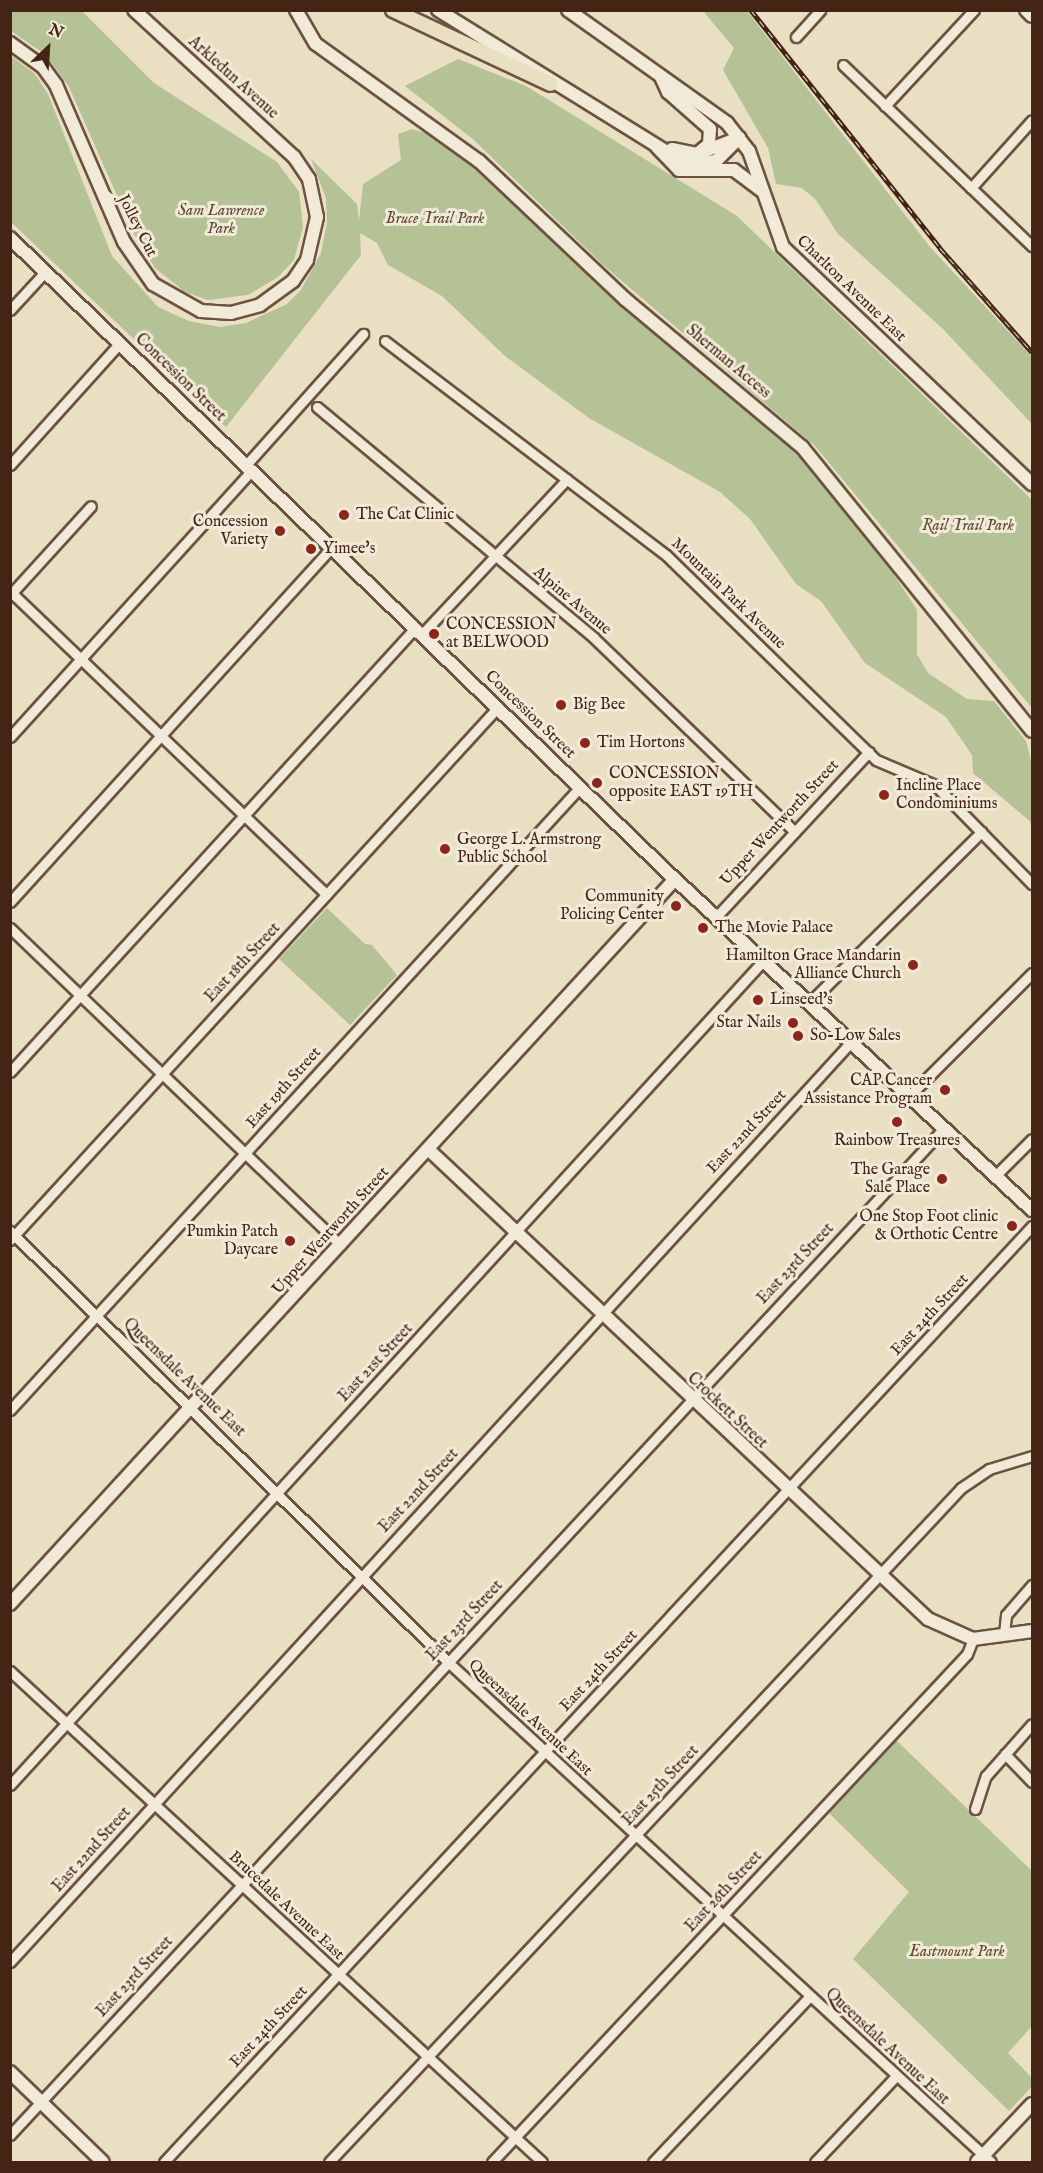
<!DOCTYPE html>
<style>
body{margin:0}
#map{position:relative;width:1043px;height:2173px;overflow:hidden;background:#e9dfc3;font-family:"IM FELL English",serif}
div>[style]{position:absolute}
.green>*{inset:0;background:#b5c295}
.roads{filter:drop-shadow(2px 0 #6c5340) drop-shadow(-2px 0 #6c5340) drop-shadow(0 2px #6c5340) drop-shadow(0 -2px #6c5340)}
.street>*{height:9px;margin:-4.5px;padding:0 4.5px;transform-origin:4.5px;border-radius:4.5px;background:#f1ead8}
.secondary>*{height:12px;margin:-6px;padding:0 6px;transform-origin:6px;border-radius:6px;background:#f1ead8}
.primary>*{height:14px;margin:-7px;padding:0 7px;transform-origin:7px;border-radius:7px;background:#e9dfc3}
.rail>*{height:4.5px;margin-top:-2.25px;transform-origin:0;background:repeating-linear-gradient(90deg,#f1ead8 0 7px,#432415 0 14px);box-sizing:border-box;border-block:2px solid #432415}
.dots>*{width:16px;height:16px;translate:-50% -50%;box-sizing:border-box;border:3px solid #f1ead8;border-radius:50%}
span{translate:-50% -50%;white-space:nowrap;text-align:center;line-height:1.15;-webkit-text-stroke:6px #f1ead8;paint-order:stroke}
.street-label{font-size:16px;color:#432415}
.park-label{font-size:16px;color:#604c35;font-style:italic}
.poi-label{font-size:16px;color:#432415}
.left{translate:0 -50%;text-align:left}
.right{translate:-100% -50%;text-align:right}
.frame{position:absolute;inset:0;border:12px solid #432415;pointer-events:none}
.north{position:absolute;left:18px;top:18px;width:60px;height:60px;-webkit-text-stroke:4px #f1ead8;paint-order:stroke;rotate:25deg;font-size:16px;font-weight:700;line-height:24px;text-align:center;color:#432415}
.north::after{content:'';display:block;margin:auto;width:21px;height:27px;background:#432415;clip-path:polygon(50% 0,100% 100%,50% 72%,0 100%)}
</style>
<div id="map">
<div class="green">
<i style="clip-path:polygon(11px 10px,82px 11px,154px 83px,277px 162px,299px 192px,303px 227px,294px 260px,278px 277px,248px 295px,208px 300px,185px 292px,155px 268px,134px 234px,69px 87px,46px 55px,11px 31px)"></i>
<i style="clip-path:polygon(703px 11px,747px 11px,930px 247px,1032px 357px,1032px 424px,942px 328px,838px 234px,816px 200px,802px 188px,776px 184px,768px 148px,723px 70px,734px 48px)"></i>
<i style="clip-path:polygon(11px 56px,35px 74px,48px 94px,112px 256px,158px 307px,189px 321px,220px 327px,246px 323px,287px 304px,301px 290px,321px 253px,327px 223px,326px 198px,311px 159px,357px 204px,359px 221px,363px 184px,401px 160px,398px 134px,412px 129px,429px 134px,455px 151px,634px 317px,789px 445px,876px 547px,917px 610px,917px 654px,928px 673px,967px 699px,994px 701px,1026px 741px,1032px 765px,1032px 823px,973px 773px,972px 755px,946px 717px,865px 663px,821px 601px,796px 584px,750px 519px,720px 492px,589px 418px,505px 356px,442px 296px,388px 265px,377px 243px,360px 233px,361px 255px,226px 427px,11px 222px)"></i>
<i style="clip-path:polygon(458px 59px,526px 86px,737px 216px,1032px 500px,1032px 708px,815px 446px,602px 264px,474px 140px,405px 86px)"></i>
<i style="clip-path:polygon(327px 908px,365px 944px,372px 945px,397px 975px,350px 1025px,279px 959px)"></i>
<i style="clip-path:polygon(896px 1740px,1032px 1871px,1032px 2026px,1008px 2053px,1032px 2078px,1032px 2086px,1009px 2111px,853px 1959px,909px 1892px,829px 1813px)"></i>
</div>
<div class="roads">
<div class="street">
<i style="left:796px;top:37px;width:36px;rotate:-48deg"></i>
<i style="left:843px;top:65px;width:262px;rotate:43.8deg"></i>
<i style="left:885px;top:106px;width:131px;rotate:-47.2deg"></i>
<i style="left:971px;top:188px;width:91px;rotate:-48.1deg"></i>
<i style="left:10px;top:310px;width:52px;rotate:-47.4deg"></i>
<i style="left:385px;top:341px;width:353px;rotate:37.3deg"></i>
<i style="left:666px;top:555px;width:293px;rotate:44.3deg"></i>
<i style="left:876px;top:760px;width:64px;rotate:23deg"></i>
<i style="left:935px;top:785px;width:139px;rotate:45.6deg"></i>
<i style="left:317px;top:407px;width:361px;rotate:39.8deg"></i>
<i style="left:594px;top:638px;width:279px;rotate:44deg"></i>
<i style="left:10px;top:465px;width:164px;rotate:-48deg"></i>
<i style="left:246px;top:465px;width:176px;rotate:-48.2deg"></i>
<i style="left:10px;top:591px;width:438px;rotate:43.8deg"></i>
<i style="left:10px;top:595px;width:120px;rotate:-47.7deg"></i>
<i style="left:422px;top:634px;width:212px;rotate:-46.9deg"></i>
<i style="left:10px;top:737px;width:360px;rotate:-47.8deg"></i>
<i style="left:10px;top:902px;width:479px;rotate:-47.8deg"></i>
<i style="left:716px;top:917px;width:225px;rotate:-47.2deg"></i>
<i style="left:10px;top:928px;width:458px;rotate:43.8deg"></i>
<i style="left:809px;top:1003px;width:243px;rotate:-44.8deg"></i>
<i style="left:10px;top:1072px;width:601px;rotate:-47.63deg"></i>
<i style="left:909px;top:1096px;width:174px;rotate:-45deg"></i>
<i style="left:995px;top:1176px;width:52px;rotate:-45deg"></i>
<i style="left:10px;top:1231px;width:614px;rotate:44.54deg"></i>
<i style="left:448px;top:1662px;width:738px;rotate:42.64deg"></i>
<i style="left:10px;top:1240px;width:723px;rotate:-47.52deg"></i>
<i style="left:10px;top:1410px;width:844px;rotate:-47.54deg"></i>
<i style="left:1004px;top:1634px;width:19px;rotate:-84deg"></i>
<i style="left:1006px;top:1615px;width:40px;rotate:-49deg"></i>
<i style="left:10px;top:1671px;width:724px;rotate:42.7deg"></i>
<i style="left:1005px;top:1754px;width:39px;rotate:46deg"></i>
<i style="left:10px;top:1785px;width:1116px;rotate:-47.58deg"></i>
<i style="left:975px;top:1809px;width:35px;rotate:-72deg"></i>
<i style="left:986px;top:1776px;width:69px;rotate:-48.5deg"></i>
<i style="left:10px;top:1962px;width:1246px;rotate:-47.57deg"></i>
<i style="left:10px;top:2135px;width:1373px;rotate:-47.15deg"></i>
<i style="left:164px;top:2162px;width:1277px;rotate:-47.16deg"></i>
<i style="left:329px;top:2162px;width:924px;rotate:-46.84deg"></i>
<i style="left:961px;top:1488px;width:34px;rotate:-34deg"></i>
<i style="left:989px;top:1469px;width:45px;rotate:-16.8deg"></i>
<i style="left:492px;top:2162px;width:695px;rotate:-46.92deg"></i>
<i style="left:967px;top:1654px;width:16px;rotate:-68deg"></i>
<i style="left:653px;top:2162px;width:228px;rotate:-46.6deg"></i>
<i style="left:815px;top:2162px;width:118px;rotate:-46.7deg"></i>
</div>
<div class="secondary">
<i style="left:296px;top:10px;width:39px;rotate:60deg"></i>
<i style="left:316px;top:44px;width:201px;rotate:35.7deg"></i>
<i style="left:479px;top:161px;width:201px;rotate:43.4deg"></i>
<i style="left:625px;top:299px;width:231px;rotate:39.9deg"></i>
<i style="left:802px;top:447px;width:365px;rotate:51deg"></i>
<i style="left:438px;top:10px;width:292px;rotate:31.8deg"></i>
<i style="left:686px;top:164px;width:30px;rotate:-6deg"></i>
<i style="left:716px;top:161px;width:33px;rotate:-45deg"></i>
<i style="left:568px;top:10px;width:195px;rotate:35.4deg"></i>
<i style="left:727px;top:123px;width:36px;rotate:52deg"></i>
<i style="left:749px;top:151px;width:102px;rotate:70.5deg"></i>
<i style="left:783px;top:247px;width:344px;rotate:43.6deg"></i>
<i style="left:1026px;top:10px;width:8px;rotate:45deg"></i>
<i style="left:10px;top:43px;width:41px;rotate:36deg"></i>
<i style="left:43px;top:67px;width:22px;rotate:54deg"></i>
<i style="left:56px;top:85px;width:171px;rotate:66.6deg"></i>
<i style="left:124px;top:242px;width:51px;rotate:55.4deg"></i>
<i style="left:153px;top:284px;width:55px;rotate:29.4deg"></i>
<i style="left:201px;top:311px;width:30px;rotate:4deg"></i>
<i style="left:231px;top:313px;width:30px;rotate:-15deg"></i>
<i style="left:260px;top:305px;width:41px;rotate:-36deg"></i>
<i style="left:293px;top:281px;width:25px;rotate:-56deg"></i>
<i style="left:307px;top:260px;width:44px;rotate:-76.9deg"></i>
<i style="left:317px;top:217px;width:39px;rotate:-102deg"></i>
<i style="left:309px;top:179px;width:27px;rotate:-124deg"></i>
<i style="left:294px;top:157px;width:217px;rotate:-137.4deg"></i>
<i style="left:661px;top:77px;width:17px;rotate:65deg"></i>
<i style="left:668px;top:92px;width:56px;rotate:41.4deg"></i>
<i style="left:710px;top:129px;width:15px;rotate:94deg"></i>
<i style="left:709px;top:144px;width:16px;rotate:140deg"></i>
<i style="left:657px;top:147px;width:32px;rotate:46deg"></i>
<i style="left:679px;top:170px;width:55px"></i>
<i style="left:734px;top:170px;width:35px;rotate:37deg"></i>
<i style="left:672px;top:149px;width:25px;rotate:11deg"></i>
<i style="left:697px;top:154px;width:45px;rotate:-20.9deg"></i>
<i style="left:10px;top:238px;width:909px;rotate:43.97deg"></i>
<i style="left:664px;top:869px;width:502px;rotate:42.82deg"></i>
<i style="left:428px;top:1149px;width:686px;rotate:43.23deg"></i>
<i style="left:928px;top:1619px;width:49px;rotate:24deg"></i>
<i style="left:973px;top:1639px;width:60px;rotate:-7.7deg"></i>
<i style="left:10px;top:1604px;width:984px;rotate:-47.47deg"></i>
<i style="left:10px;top:2072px;width:129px;rotate:44.1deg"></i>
<i style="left:977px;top:2162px;width:80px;rotate:-46.5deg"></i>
</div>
<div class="primary">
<i style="left:393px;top:10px;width:174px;rotate:25.1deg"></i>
</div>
</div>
<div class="rail">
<i style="left:751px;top:10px;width:304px;rotate:51.5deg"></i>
<i style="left:940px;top:248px;width:139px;rotate:48.5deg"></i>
</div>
<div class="dots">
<i style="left:344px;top:515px;background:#8f2418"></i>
<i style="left:280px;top:531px;background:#8f2418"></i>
<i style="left:311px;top:549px;background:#8f2418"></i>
<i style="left:434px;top:634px;background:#8f2418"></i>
<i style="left:561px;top:705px;background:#8f2418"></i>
<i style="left:585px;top:743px;background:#8f2418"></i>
<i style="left:597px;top:783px;background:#8f2418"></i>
<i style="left:884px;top:795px;background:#8f2418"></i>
<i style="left:445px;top:849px;background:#8f2418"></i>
<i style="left:676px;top:906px;background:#8f2418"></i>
<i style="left:703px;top:928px;background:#8f2418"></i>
<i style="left:913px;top:965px;background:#8f2418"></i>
<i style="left:758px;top:1000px;background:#8f2418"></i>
<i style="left:793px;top:1023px;background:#8f2418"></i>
<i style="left:798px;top:1036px;background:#8f2418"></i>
<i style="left:945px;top:1090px;background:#8f2418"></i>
<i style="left:897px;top:1122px;background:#8f2418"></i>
<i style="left:942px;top:1179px;background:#8f2418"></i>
<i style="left:1012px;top:1226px;background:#8f2418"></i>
<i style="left:290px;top:1241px;background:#8f2418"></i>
</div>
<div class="street-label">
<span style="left:233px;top:78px;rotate:42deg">Arkledun Avenue</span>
<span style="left:137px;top:226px;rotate:63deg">Jolley Cut</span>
<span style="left:851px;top:289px;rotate:44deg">Charlton Avenue East</span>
<span style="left:728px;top:362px;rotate:40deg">Sherman Access</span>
<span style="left:180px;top:378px;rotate:44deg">Concession Street</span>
<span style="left:728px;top:594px;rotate:44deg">Mountain Park Avenue</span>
<span style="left:572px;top:601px;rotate:40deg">Alpine Avenue</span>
<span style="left:530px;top:715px;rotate:44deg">Concession Street</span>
<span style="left:780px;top:823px;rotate:-47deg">Upper Wentworth Street</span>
<span style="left:243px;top:963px;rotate:-47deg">East 18th Street</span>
<span style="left:284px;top:1088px;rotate:-48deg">East 19th Street</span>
<span style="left:747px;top:1132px;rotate:-47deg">East 22nd Street</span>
<span style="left:331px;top:1231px;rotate:-48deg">Upper Wentworth Street</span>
<span style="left:796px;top:1264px;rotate:-47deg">East 23rd Street</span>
<span style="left:930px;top:1315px;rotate:-47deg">East 24th Street</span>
<span style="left:376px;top:1363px;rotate:-47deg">East 21st Street</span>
<span style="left:184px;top:1378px;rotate:44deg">Queensdale Avenue East</span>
<span style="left:727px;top:1411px;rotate:43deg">Crockett Street</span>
<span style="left:419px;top:1491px;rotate:-47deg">East 22nd Street</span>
<span style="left:465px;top:1621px;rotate:-47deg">East 23rd Street</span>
<span style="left:599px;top:1671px;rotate:-47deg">East 24th Street</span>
<span style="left:530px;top:1718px;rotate:43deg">Queensdale Avenue East</span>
<span style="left:661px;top:1786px;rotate:-47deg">East 25th Street</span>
<span style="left:92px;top:1850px;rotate:-48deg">East 22nd Street</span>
<span style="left:724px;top:1892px;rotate:-47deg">East 26th Street</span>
<span style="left:286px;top:1906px;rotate:43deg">Brucedale Avenue East</span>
<span style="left:135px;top:1977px;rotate:-47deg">East 23rd Street</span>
<span style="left:269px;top:2027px;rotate:-47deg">East 24th Street</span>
<span style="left:887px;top:2047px;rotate:43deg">Queensdale Avenue East</span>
</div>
<div class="park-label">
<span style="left:221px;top:220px">Sam Lawrence<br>Park</span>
<span style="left:435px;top:219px">Bruce Trail Park</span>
<span style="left:968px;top:526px">Rail Trail Park</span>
<span style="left:957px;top:1952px">Eastmount Park</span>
</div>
<div class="poi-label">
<span class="left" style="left:356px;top:515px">The Cat Clinic</span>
<span class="right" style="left:268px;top:531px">Concession<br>Variety</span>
<span class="left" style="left:323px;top:549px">Yimee's</span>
<span class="left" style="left:446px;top:634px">CONCESSION<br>at BELWOOD</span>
<span class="left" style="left:573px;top:705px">Big Bee</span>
<span class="left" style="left:597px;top:743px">Tim Hortons</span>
<span class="left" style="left:609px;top:783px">CONCESSION<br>opposite EAST 19TH</span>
<span class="left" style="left:896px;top:795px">Incline Place<br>Condominiums</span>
<span class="left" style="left:457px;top:849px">George L. Armstrong<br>Public School</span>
<span class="right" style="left:664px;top:906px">Community<br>Policing Center</span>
<span class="left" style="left:715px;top:928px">The Movie Palace</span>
<span class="right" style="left:901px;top:965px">Hamilton Grace Mandarin<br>Alliance Church</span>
<span class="left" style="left:770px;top:1000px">Linseed's</span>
<span class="right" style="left:781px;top:1023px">Star Nails</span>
<span class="left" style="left:810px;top:1036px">So-Low Sales</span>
<span class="right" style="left:932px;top:1090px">CAP Cancer<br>Assistance Program</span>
<span style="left:897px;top:1141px">Rainbow Treasures</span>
<span class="right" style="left:930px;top:1179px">The Garage<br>Sale Place</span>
<span class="right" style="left:998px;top:1226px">One Stop Foot clinic<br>&amp; Orthotic Centre</span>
<span class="right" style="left:278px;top:1241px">Pumkin Patch<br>Daycare</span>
</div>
<div class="frame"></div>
<div class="north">N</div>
</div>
